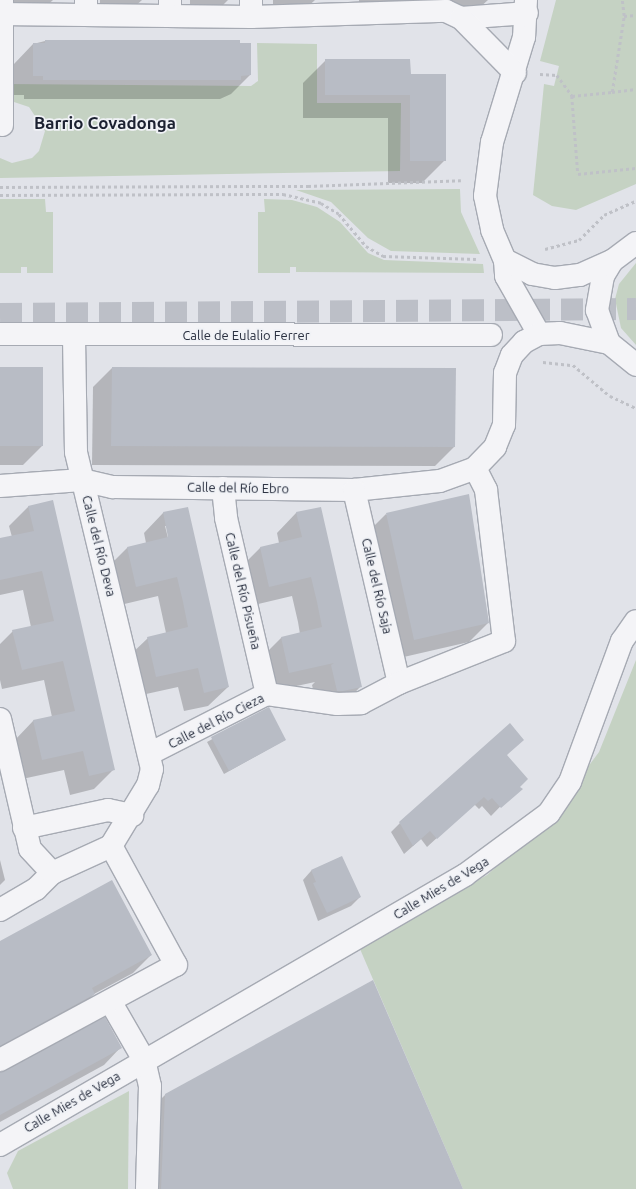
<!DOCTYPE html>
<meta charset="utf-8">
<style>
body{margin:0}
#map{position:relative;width:636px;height:1189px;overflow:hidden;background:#e1e3e9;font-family:Ubuntu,sans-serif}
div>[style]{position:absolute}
.green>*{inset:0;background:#c5d2c3}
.shadow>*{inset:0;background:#0003}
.building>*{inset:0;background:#b8bcc5}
.primary-tunnel>*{height:22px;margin-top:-11px;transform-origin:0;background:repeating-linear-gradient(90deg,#bcbfc7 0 22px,transparent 0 33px)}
.path>*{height:2.5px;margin-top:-1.25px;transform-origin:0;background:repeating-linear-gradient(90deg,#bfc1c7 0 3px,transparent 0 6px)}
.roads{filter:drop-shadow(1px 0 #a6aab3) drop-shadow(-1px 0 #a6aab3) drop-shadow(0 1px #a6aab3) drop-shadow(0 -1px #a6aab3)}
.pedestrian>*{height:22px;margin:-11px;padding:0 11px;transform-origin:11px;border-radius:11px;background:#f4f4f7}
.minor>*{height:22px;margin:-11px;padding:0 11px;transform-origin:11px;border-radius:11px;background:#f4f4f7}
span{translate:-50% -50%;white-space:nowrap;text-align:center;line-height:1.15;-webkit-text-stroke:3.5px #f0f2f6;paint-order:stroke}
.street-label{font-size:13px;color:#2a3040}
.district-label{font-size:17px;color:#1c2131;font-weight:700}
</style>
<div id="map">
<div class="green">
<i style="clip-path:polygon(556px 0,636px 0,636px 184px,576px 210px,552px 206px,533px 195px,544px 84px,554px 86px,559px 66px,540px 61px)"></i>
<i style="clip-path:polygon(257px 43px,317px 44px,317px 103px,401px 103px,400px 171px,0 178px,0 158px,12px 163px,32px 158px,39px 151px,45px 131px,29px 107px,11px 101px,6px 84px,251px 86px,258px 81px)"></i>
<i style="clip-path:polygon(460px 189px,461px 212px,480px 254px,391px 251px,368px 238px,331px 202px,296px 190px)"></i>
<i style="clip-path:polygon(0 199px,45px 199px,46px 212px,53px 212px,53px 273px,27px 273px,27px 267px,21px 267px,21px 273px,0 273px)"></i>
<i style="clip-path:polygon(264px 199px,292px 200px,317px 207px,340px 222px,368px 253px,384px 260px,483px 264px,484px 273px,296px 272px,296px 267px,290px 267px,290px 273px,258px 273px,258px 212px,265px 212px)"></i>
<i style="clip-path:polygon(636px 263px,636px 345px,621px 328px,615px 299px,619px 284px)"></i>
<i style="clip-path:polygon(636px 660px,636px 1189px,463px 1189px,360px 949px,487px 875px,545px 824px,599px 752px)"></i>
<i style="clip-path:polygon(129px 1091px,128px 1189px,13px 1189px,7px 1173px,18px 1151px)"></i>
</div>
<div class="shadow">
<i style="clip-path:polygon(12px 0,53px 0,43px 9px,12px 9px)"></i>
<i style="clip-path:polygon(100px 0,142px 0,131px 10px,100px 10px)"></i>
<i style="clip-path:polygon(190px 0,228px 0,221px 7px,190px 7px)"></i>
<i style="clip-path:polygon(273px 0,315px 0,303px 11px,273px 11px)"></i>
<i style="clip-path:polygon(359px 0,401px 0,390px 10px,359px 10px)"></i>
<i style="clip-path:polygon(447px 0,488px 0,478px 9px,447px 9px)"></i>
<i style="clip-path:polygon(45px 41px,250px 75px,231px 94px,220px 99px,24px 99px,24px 95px,14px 95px,14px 64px,33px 44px)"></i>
<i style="clip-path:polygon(326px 60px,410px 75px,445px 160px,422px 183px,388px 183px,388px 118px,303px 118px,303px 83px)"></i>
<i style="clip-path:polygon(0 368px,42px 446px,23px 465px,0 465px)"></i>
<i style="clip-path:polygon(112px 368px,454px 447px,435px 466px,92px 465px,93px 387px)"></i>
<i style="clip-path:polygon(29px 506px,113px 770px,94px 789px,70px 795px,64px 770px,22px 779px,14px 741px,33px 721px,52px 717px,44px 680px,2px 689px,0 680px,0 644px,13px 631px,31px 627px,23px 590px,0 595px,0 539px,12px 537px,9px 526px)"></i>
<i style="clip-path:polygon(evenodd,187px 508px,228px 687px,208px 706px,184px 711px,178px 687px,137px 696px,128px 657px,148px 638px,166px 633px,158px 596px,116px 606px,108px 567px,127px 548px,146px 543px,144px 533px,163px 513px,187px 508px,165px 526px,167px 526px,171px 542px,169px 542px,165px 526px)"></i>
<i style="clip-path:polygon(320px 508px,361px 686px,342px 706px,318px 710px,312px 685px,315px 682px,269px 692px,262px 657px,281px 638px,300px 634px,298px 622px,292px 596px,250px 606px,241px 567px,260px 548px,279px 543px,277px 533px,296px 513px)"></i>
<i style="clip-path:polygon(386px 514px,488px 623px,469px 642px,395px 659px,367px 533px)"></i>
<i style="clip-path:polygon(268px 708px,285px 740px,224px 774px,207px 742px)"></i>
<i style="clip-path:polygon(506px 755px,527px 779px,491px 816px,482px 806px,479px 809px,474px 804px,427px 847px,421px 839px,404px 854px,391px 832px,400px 823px)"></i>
<i style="clip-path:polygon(341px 857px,360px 897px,351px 906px,318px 921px,303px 880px,311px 871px)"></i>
<i style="clip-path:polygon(0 860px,5px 880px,0 885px)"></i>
<i style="clip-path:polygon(0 943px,151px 955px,133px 973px,94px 994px,77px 1012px,0 1053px)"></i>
<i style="clip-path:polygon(121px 1047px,104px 1065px,0 1122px,0 1072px)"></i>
<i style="clip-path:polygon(165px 1095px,462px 1189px,157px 1189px,161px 1099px)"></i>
</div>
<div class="building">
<i style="clip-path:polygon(45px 40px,240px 40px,240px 43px,251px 43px,251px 75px,241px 76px,241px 80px,43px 80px,43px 76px,33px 76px,33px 43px,45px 43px)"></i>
<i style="clip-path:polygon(325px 59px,410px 59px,411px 74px,446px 74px,446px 161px,410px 161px,410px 95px,325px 95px)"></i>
<i style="clip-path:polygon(0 367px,43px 367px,43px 446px,0 446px)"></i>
<i style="clip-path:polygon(112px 367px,456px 368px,455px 447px,111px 446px)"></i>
<i style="clip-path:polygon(469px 494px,489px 623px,414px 640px,386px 513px)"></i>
<i style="clip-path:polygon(53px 500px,115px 770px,89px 776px,83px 751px,42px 760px,33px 720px,75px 711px,63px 661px,22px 670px,12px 630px,54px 621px,42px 571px,0 580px,0 538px,34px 531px,28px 506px)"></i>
<i style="clip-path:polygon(188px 507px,229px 687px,204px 693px,198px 668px,156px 677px,147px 637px,188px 627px,183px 602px,177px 577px,136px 587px,127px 547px,168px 537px,163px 512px)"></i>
<i style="clip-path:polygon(321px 507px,362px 687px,343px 691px,337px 691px,331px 665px,334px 663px,289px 673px,281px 637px,322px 627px,317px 602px,311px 577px,269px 587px,260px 547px,302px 537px,296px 512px)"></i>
<i style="clip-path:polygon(269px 707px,286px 740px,229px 771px,211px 737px)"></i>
<i style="clip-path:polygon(510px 723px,524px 740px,507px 755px,528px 779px,520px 787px,523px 789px,501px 808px,492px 798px,488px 801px,484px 797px,437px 839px,430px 831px,413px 846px,399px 822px)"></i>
<i style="clip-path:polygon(342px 856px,361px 897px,327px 913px,313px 883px,316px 882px,311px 870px)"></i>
<i style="clip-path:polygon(112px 880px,152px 955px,92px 988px,95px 994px,0 1046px,0 941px)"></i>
<i style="clip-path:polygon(373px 980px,463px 1189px,161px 1189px,165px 1094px)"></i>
<i style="clip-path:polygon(105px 1017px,122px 1048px,0 1115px,0 1072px)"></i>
</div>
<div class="primary-tunnel">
<i style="left:0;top:314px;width:636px;rotate:-0.45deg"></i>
</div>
<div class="path">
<i style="left:624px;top:16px;width:12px;rotate:-5deg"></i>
<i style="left:540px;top:74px;width:17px;rotate:3deg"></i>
<i style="left:557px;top:75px;width:26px;rotate:54deg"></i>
<i style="left:572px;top:96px;width:40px;rotate:-5.7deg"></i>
<i style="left:612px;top:92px;width:77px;rotate:-81deg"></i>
<i style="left:624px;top:16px;width:16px;rotate:-97deg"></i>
<i style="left:612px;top:92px;width:24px;rotate:-7deg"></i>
<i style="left:572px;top:96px;width:78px;rotate:85.6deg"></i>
<i style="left:578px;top:174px;width:58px;rotate:-5.9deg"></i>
<i style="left:0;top:187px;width:308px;rotate:-0.2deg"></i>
<i style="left:308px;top:186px;width:153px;rotate:-2.2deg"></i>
<i style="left:0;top:195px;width:283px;rotate:-0.2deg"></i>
<i style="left:283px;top:194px;width:39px;rotate:13deg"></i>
<i style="left:321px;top:203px;width:21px;rotate:31deg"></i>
<i style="left:339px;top:214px;width:42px;rotate:49.8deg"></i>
<i style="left:366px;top:246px;width:20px;rotate:30deg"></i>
<i style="left:383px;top:256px;width:93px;rotate:1.8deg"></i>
<i style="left:545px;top:249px;width:35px;rotate:-15deg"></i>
<i style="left:579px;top:240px;width:35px;rotate:-45deg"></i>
<i style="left:604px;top:215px;width:35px;rotate:-24deg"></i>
<i style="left:543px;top:362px;width:30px;rotate:6deg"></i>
<i style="left:573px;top:365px;width:48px;rotate:40deg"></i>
<i style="left:610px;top:396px;width:29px;rotate:25deg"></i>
</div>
<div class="roads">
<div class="pedestrian">
<i style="left:86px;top:0;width:15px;rotate:90deg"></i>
<i style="left:170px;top:16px;width:16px;rotate:-90deg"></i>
<i style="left:251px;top:17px;width:17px;rotate:-90deg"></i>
<i style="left:475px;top:468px;width:25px;rotate:63deg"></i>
<i style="left:486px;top:490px;width:152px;rotate:83.2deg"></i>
</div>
<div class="minor">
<i style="left:2px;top:0;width:125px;rotate:90deg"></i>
<i style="left:526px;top:0;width:37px;rotate:93deg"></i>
<i style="left:524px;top:37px;width:110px;rotate:106.9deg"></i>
<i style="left:492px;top:142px;width:54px;rotate:97.4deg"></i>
<i style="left:485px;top:196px;width:35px;rotate:78deg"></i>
<i style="left:492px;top:230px;width:33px;rotate:67deg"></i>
<i style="left:505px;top:260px;width:16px;rotate:86deg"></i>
<i style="left:506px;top:276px;width:67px;rotate:60.4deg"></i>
<i style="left:0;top:14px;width:251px;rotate:0.7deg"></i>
<i style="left:251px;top:17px;width:195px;rotate:-1.8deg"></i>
<i style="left:446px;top:11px;width:17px;rotate:25deg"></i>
<i style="left:461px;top:18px;width:66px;rotate:-4.3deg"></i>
<i style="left:461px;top:18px;width:77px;rotate:45.5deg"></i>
<i style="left:636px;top:243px;width:30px;rotate:143deg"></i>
<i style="left:612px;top:261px;width:17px;rotate:121deg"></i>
<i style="left:603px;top:276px;width:35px;rotate:100deg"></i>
<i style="left:597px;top:310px;width:35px;rotate:70deg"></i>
<i style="left:609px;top:343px;width:35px;rotate:39deg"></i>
<i style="left:505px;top:260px;width:30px;rotate:27deg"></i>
<i style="left:532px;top:274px;width:23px;rotate:10deg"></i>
<i style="left:555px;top:278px;width:25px;rotate:-7deg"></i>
<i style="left:580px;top:275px;width:35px;rotate:-24deg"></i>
<i style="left:0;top:334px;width:491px;rotate:0.1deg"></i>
<i style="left:0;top:486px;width:82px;rotate:-4.2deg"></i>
<i style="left:82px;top:480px;width:32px;rotate:13deg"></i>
<i style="left:113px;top:487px;width:241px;rotate:0.7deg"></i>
<i style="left:354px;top:490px;width:86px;rotate:-6deg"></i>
<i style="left:440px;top:481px;width:37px;rotate:-20deg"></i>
<i style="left:475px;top:468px;width:29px;rotate:-46deg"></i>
<i style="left:495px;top:447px;width:24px;rotate:-68deg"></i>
<i style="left:504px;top:425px;width:52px;rotate:-88.9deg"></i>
<i style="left:505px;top:373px;width:19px;rotate:-69deg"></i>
<i style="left:512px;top:355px;width:18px;rotate:-47deg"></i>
<i style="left:524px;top:342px;width:17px;rotate:-28deg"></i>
<i style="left:539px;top:334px;width:21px;rotate:-3deg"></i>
<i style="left:560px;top:333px;width:50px;rotate:11.5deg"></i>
<i style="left:223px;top:488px;width:30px;rotate:84deg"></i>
<i style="left:226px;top:518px;width:181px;rotate:76.9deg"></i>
<i style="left:354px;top:490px;width:198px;rotate:76.9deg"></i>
<i style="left:0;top:719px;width:133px;rotate:77deg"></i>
<i style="left:30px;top:849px;width:33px;rotate:47deg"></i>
<i style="left:149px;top:754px;width:132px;rotate:-27deg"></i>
<i style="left:267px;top:694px;width:71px;rotate:8.1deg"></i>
<i style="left:337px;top:704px;width:24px;rotate:-2deg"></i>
<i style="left:361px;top:703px;width:43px;rotate:-27.8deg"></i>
<i style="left:399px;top:683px;width:113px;rotate:-21.8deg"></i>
<i style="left:24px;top:828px;width:86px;rotate:-12.1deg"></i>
<i style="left:108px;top:810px;width:25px;rotate:12deg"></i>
<i style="left:0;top:910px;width:42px;rotate:-30.3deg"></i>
<i style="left:36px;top:889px;width:23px;rotate:-45deg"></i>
<i style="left:52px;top:873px;width:65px;rotate:-24.6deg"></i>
<i style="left:111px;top:846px;width:71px;rotate:-58.8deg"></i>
<i style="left:148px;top:785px;width:16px;rotate:-76deg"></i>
<i style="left:152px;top:769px;width:326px;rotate:-103.5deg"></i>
<i style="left:76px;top:452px;width:117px;rotate:-91deg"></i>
<i style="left:110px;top:1001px;width:68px;rotate:60deg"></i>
<i style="left:144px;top:1060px;width:27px;rotate:77deg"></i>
<i style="left:150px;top:1086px;width:103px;rotate:91.7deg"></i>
<i style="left:0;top:1060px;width:200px;rotate:-28.4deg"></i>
<i style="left:176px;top:965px;width:136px;rotate:-118.6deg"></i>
<i style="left:0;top:1145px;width:538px;rotate:-30.14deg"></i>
<i style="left:465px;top:875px;width:104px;rotate:-36.4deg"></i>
<i style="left:549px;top:813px;width:37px;rotate:-56deg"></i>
<i style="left:570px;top:782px;width:150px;rotate:-69.8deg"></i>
<i style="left:622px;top:641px;width:24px;rotate:-55deg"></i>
</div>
</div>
<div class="street-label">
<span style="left:246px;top:335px">Calle de Eulalio Ferrer</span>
<span style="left:238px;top:488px;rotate:1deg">Calle del Río Ebro</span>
<span style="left:99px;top:546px;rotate:76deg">Calle del Río Deva</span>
<span style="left:377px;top:586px;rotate:77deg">Calle del Río Saja</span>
<span style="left:243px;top:591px;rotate:77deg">Calle del Río Pisueña</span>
<span style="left:216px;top:721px;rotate:-27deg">Calle del Río Cieza</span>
<span style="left:441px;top:888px;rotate:-31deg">Calle Mies de Vega</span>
<span style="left:72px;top:1102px;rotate:-30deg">Calle Mies de Vega</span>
</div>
<div class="district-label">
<span style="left:105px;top:123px">Barrio Covadonga</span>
</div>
</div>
